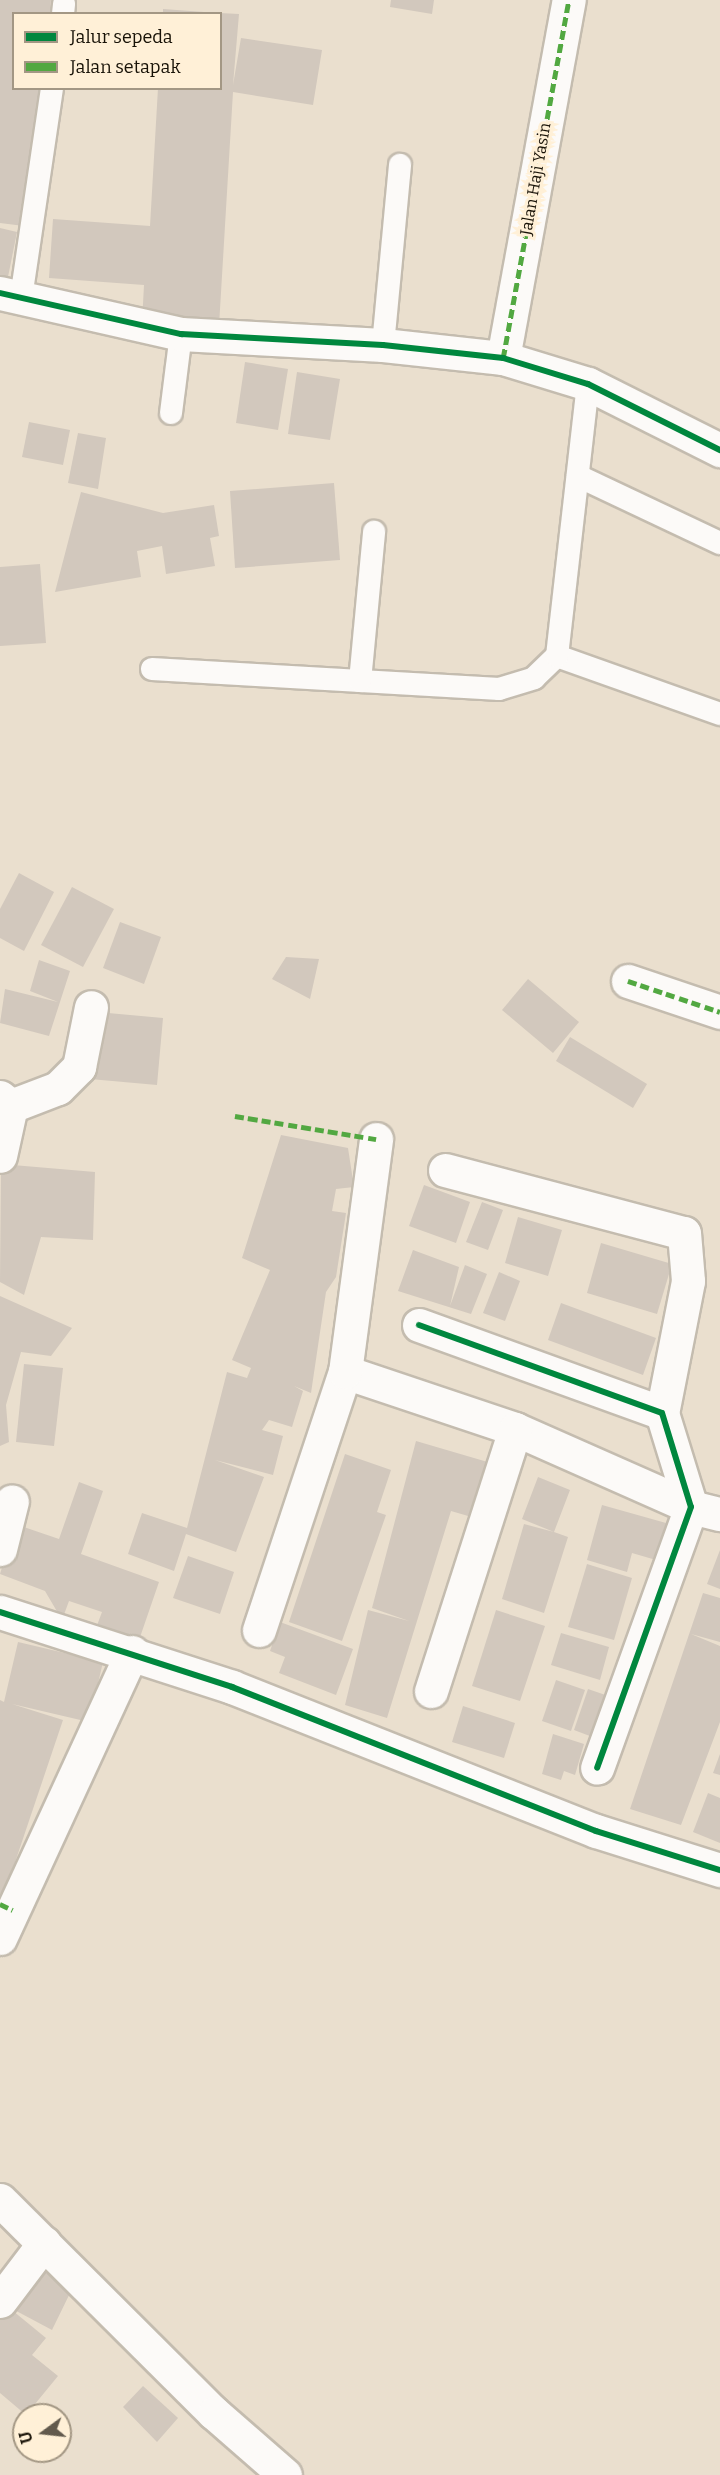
<!DOCTYPE html>
<style>
body{margin:0}
#map{position:relative;width:720px;height:2475px;overflow:hidden;background:#eadfce;font-family:Bitter,serif}
div>[style]{position:absolute}
.building>*{inset:0;background:#d2c8bd}
.roads{filter:drop-shadow(2px 0 #c4bcaf) drop-shadow(-2px 0 #c4bcaf) drop-shadow(0 2px #c4bcaf) drop-shadow(0 -2px #c4bcaf)}
.lane>*{height:22px;margin:-11px;padding:0 11px;transform-origin:11px;border-radius:11px;background:#fcfaf8}
.street>*{height:33px;margin:-16.5px;padding:0 16.5px;transform-origin:16.5px;border-radius:16.5px;background:#fcfaf8}
.quiet>*{height:4.5px;margin-top:-2.25px;transform-origin:0;background:repeating-linear-gradient(90deg,#52a841 0 9px,transparent 0 13.5px)}
.cycleway>*{height:6px;margin:-3px;padding:0 3px;transform-origin:3px;border-radius:3px;background:#00873e}
span{translate:-50% -50%;white-space:nowrap;text-align:center;line-height:1.15;-webkit-text-stroke:6px #fff0d7;paint-order:stroke}
.street-label{font-size:16px;color:#181207}
.legend{position:absolute;left:12px;top:12px;width:210px;height:78px;box-sizing:border-box;background:#fff0d7;border:2px solid #a39784;margin:0;padding:8px 10px;list-style:none;font-size:18px;color:#181207}
.legend li{display:flex;align-items:center;gap:12px;height:30px}
.legend b{width:30px;border:2px solid #a39784}
.north{position:absolute;left:12px;top:2403px;width:60px;height:60px;box-sizing:border-box;background:#fff0d7;border:2px solid #a39784;border-radius:50%;rotate:255deg;font-size:16px;font-weight:700;line-height:24px;text-align:center;color:#181207}
.north::after{content:'';display:block;margin:auto;width:21px;height:27px;background:#625a4d;clip-path:polygon(50% 0,100% 100%,50% 72%,0 100%)}
</style>
<div id="map">
<div class="building">
<i style="clip-path:polygon(0 0,51px 0,50px 14px,14px 14px,14px 88px,41px 88px,24px 226px,0 223px)"></i>
<i style="clip-path:polygon(391px 0,434px 0,432px 14px,390px 7px)"></i>
<i style="clip-path:polygon(163px 9px,204px 12px,204px 14px,163px 14px)"></i>
<i style="clip-path:polygon(220px 13px,239px 14px,233px 85px,241px 38px,322px 50px,313px 105px,233px 92px,219px 326px,142px 322px,144px 285px,49px 278px,53px 219px,150px 226px,158px 88px,220px 88px)"></i>
<i style="clip-path:polygon(0 228px,17px 232px,7px 282px,0 281px)"></i>
<i style="clip-path:polygon(245px 362px,288px 369px,278px 430px,236px 423px)"></i>
<i style="clip-path:polygon(297px 372px,340px 379px,330px 440px,288px 434px)"></i>
<i style="clip-path:polygon(29px 422px,70px 430px,63px 465px,22px 457px)"></i>
<i style="clip-path:polygon(78px 433px,106px 438px,98px 489px,68px 483px)"></i>
<i style="clip-path:polygon(334px 483px,340px 560px,235px 568px,230px 491px)"></i>
<i style="clip-path:polygon(81px 492px,163px 513px,214px 505px,219px 536px,210px 538px,215px 566px,166px 574px,162px 546px,137px 551px,141px 577px,55px 592px)"></i>
<i style="clip-path:polygon(40px 564px,46px 643px,0 646px,0 567px)"></i>
<i style="clip-path:polygon(19px 873px,54px 892px,24px 951px,0 938px,0 909px)"></i>
<i style="clip-path:polygon(72px 887px,114px 909px,83px 967px,41px 945px)"></i>
<i style="clip-path:polygon(120px 922px,161px 937px,144px 984px,103px 968px)"></i>
<i style="clip-path:polygon(286px 957px,319px 959px,310px 999px,272px 979px)"></i>
<i style="clip-path:polygon(39px 960px,70px 971px,49px 1036px,0 1023px,5px 989px,58px 1002px,30px 991px)"></i>
<i style="clip-path:polygon(528px 979px,579px 1022px,553px 1053px,502px 1010px)"></i>
<i style="clip-path:polygon(97px 1012px,163px 1018px,157px 1085px,90px 1079px)"></i>
<i style="clip-path:polygon(570px 1037px,647px 1084px,633px 1108px,556px 1061px)"></i>
<i style="clip-path:polygon(281px 1135px,348px 1148px,354px 1187px,336px 1189px,332px 1211px,346px 1213px,336px 1277px,326px 1292px,311px 1393px,294px 1386px,303px 1391px,292px 1427px,269px 1420px,262px 1430px,283px 1436px,273px 1475px,215px 1460px,264px 1477px,236px 1552px,186px 1534px,174px 1571px,128px 1554px,142px 1513px,187px 1528px,227px 1372px,247px 1378px,251px 1368px,232px 1360px,270px 1270px,242px 1258px)"></i>
<i style="clip-path:polygon(1px 1164px,95px 1172px,93px 1240px,41px 1237px,24px 1295px,0 1282px)"></i>
<i style="clip-path:polygon(424px 1185px,470px 1202px,456px 1243px,409px 1226px)"></i>
<i style="clip-path:polygon(482px 1202px,503px 1210px,488px 1250px,466px 1242px)"></i>
<i style="clip-path:polygon(518px 1217px,562px 1230px,548px 1276px,505px 1263px)"></i>
<i style="clip-path:polygon(601px 1243px,672px 1264px,657px 1314px,587px 1293px)"></i>
<i style="clip-path:polygon(413px 1250px,459px 1267px,450px 1306px,465px 1265px,487px 1274px,471px 1314px,398px 1291px)"></i>
<i style="clip-path:polygon(499px 1272px,520px 1281px,505px 1321px,483px 1313px)"></i>
<i style="clip-path:polygon(0 1296px,72px 1328px,51px 1356px,21px 1352px,6px 1405px,9px 1442px,0 1446px)"></i>
<i style="clip-path:polygon(561px 1303px,656px 1338px,643px 1375px,548px 1340px)"></i>
<i style="clip-path:polygon(24px 1364px,63px 1368px,54px 1446px,16px 1442px)"></i>
<i style="clip-path:polygon(416px 1441px,491px 1463px,475px 1518px,451px 1511px,387px 1718px,345px 1705px,368px 1610px,409px 1621px,372px 1608px)"></i>
<i style="clip-path:polygon(345px 1454px,391px 1470px,377px 1512px,386px 1515px,342px 1641px,289px 1622px)"></i>
<i style="clip-path:polygon(538px 1477px,570px 1490px,554px 1532px,568px 1537px,544px 1613px,502px 1599px,524px 1524px,554px 1532px,522px 1519px)"></i>
<i style="clip-path:polygon(79px 1482px,103px 1491px,81px 1554px,159px 1582px,138px 1643px,96px 1628px,102px 1612px,69px 1601px,62px 1620px,45px 1591px,0 1574px,15px 1524px,59px 1539px)"></i>
<i style="clip-path:polygon(602px 1505px,666px 1523px,656px 1560px,632px 1553px,627px 1572px,587px 1560px)"></i>
<i style="clip-path:polygon(720px 1550px,720px 1589px,707px 1584px)"></i>
<i style="clip-path:polygon(188px 1556px,234px 1572px,220px 1614px,173px 1598px)"></i>
<i style="clip-path:polygon(587px 1564px,632px 1578px,614px 1640px,568px 1627px)"></i>
<i style="clip-path:polygon(703px 1593px,720px 1598px,720px 1642px,691px 1634px,720px 1646px,720px 1722px,681px 1825px,630px 1809px)"></i>
<i style="clip-path:polygon(496px 1610px,545px 1626px,520px 1701px,472px 1686px)"></i>
<i style="clip-path:polygon(280px 1622px,353px 1649px,336px 1695px,279px 1673px,285px 1657px,270px 1651px)"></i>
<i style="clip-path:polygon(561px 1633px,609px 1647px,600px 1680px,551px 1665px)"></i>
<i style="clip-path:polygon(18px 1642px,103px 1662px,89px 1722px,12px 1704px,63px 1720px,4px 1895px,0 1893px,0 1700px,4px 1702px)"></i>
<i style="clip-path:polygon(556px 1680px,585px 1690px,571px 1731px,542px 1721px)"></i>
<i style="clip-path:polygon(588px 1689px,617px 1699px,603px 1741px,574px 1730px)"></i>
<i style="clip-path:polygon(463px 1706px,515px 1723px,504px 1758px,452px 1742px)"></i>
<i style="clip-path:polygon(553px 1734px,584px 1744px,575px 1775px,564px 1771px,561px 1780px,542px 1774px)"></i>
<i style="clip-path:polygon(720px 1754px,720px 1775px,713px 1773px)"></i>
<i style="clip-path:polygon(708px 1793px,720px 1798px,720px 1843px,693px 1832px)"></i>
<i style="clip-path:polygon(44px 2272px,73px 2287px,52px 2330px,7px 2306px,46px 2338px,32px 2355px,58px 2376px,26px 2415px,0 2393px,0 2315px,7px 2306px)"></i>
<i style="clip-path:polygon(143px 2386px,178px 2418px,157px 2442px,123px 2407px)"></i>
</div>
<div class="roads">
<div class="lane">
<i style="left:63px;top:14px;width:10px;rotate:-84deg"></i>
<i style="left:21px;top:298px;width:212px;rotate:-81.6deg"></i>
<i style="left:383px;top:345px;width:181px;rotate:-84.6deg"></i>
<i style="left:171px;top:413px;width:80px;rotate:-82.8deg"></i>
<i style="left:578px;top:476px;width:157px;rotate:25.3deg"></i>
<i style="left:557px;top:656px;width:173px;rotate:19.6deg"></i>
<i style="left:152px;top:669px;width:348px;rotate:3.3deg"></i>
<i style="left:499px;top:689px;width:37px;rotate:-17deg"></i>
<i style="left:534px;top:678px;width:32px;rotate:-44deg"></i>
<i style="left:557px;top:656px;width:274px;rotate:-83.5deg"></i>
<i style="left:360px;top:681px;width:150px;rotate:-84.6deg"></i>
</div>
<div class="street">
<i style="left:0;top:293px;width:186px;rotate:12.8deg"></i>
<i style="left:181px;top:334px;width:202px;rotate:3.1deg"></i>
<i style="left:383px;top:345px;width:121px;rotate:6.2deg"></i>
<i style="left:503px;top:358px;width:89px;rotate:17deg"></i>
<i style="left:588px;top:384px;width:148px;rotate:26.6deg"></i>
<i style="left:503px;top:358px;width:364px;rotate:-79.6deg"></i>
<i style="left:628px;top:981px;width:97px;rotate:18.6deg"></i>
<i style="left:0;top:1097px;width:14px;rotate:39deg"></i>
<i style="left:11px;top:1106px;width:51px;rotate:102.4deg"></i>
<i style="left:11px;top:1106px;width:50px;rotate:-21deg"></i>
<i style="left:58px;top:1088px;width:30px;rotate:-45deg"></i>
<i style="left:79px;top:1067px;width:61px;rotate:-78.7deg"></i>
<i style="left:445px;top:1170px;width:247px;rotate:14.8deg"></i>
<i style="left:684px;top:1233px;width:48px;rotate:85.2deg"></i>
<i style="left:688px;top:1281px;width:135px;rotate:101.1deg"></i>
<i style="left:419px;top:1325px;width:258px;rotate:19.9deg"></i>
<i style="left:662px;top:1413px;width:98px;rotate:72.9deg"></i>
<i style="left:691px;top:1507px;width:277px;rotate:109.8deg"></i>
<i style="left:345px;top:1372px;width:179px;rotate:18.5deg"></i>
<i style="left:515px;top:1429px;width:193px;rotate:23.9deg"></i>
<i style="left:691px;top:1507px;width:30px;rotate:14deg"></i>
<i style="left:0;top:1549px;width:49px;rotate:-76deg"></i>
<i style="left:0;top:1612px;width:244px;rotate:17.9deg"></i>
<i style="left:232px;top:1687px;width:391px;rotate:21.6deg"></i>
<i style="left:596px;top:1831px;width:130px;rotate:17.5deg"></i>
<i style="left:259px;top:1630px;width:272px;rotate:-71.6deg"></i>
<i style="left:345px;top:1372px;width:235px;rotate:-82.4deg"></i>
<i style="left:431px;top:1691px;width:275px;rotate:-72.2deg"></i>
<i style="left:0;top:1938px;width:315px;rotate:-65.2deg"></i>
<i style="left:0;top:2200px;width:302px;rotate:44.9deg"></i>
<i style="left:214px;top:2413px;width:94px;rotate:41.1deg"></i>
<i style="left:0;top:2301px;width:73px;rotate:-52.8deg"></i>
</div>
</div>
<div class="quiet">
<i style="left:503px;top:358px;width:364px;rotate:-79.6deg"></i>
<i style="left:628px;top:981px;width:97px;rotate:18.6deg"></i>
<i style="left:235px;top:1116px;width:143px;rotate:9.3deg"></i>
<i style="left:0;top:1904px;width:14px;rotate:25deg"></i>
</div>
<div class="cycleway">
<i style="left:0;top:293px;width:186px;rotate:12.8deg"></i>
<i style="left:181px;top:334px;width:202px;rotate:3.1deg"></i>
<i style="left:383px;top:345px;width:121px;rotate:6.2deg"></i>
<i style="left:503px;top:358px;width:89px;rotate:17deg"></i>
<i style="left:588px;top:384px;width:148px;rotate:26.6deg"></i>
<i style="left:419px;top:1325px;width:258px;rotate:19.9deg"></i>
<i style="left:662px;top:1413px;width:98px;rotate:72.9deg"></i>
<i style="left:691px;top:1507px;width:277px;rotate:109.8deg"></i>
<i style="left:0;top:1612px;width:244px;rotate:17.9deg"></i>
<i style="left:232px;top:1687px;width:391px;rotate:21.6deg"></i>
<i style="left:596px;top:1831px;width:130px;rotate:17.5deg"></i>
</div>
<div class="street-label">
<span style="left:536px;top:179px;rotate:-80deg">Jalan Haji Yasin</span>
</div>
<ul class="legend">
<li><b style="height:8px;background:#00873e"></b>Jalur sepeda</li>
<li><b style="height:8px;background:#52a841"></b>Jalan setapak</li>
</ul>
<div class="north">U</div>
</div>
